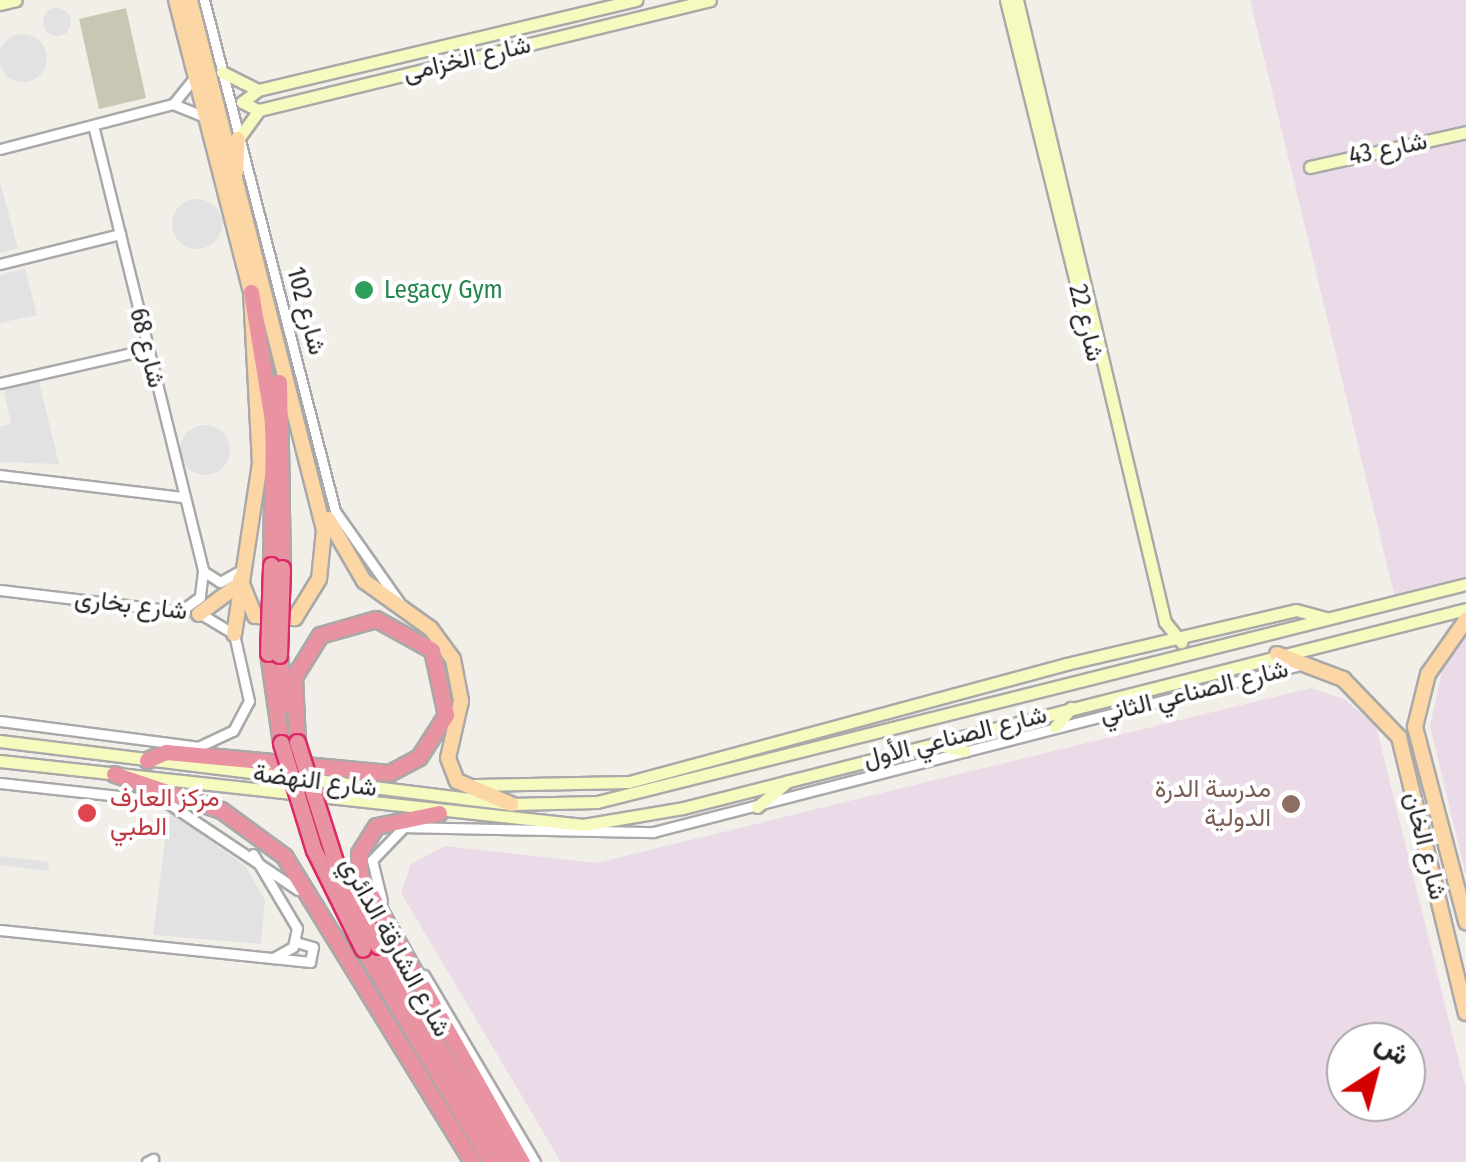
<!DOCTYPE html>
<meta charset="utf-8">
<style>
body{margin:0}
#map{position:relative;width:1466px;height:1162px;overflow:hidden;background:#f2efe9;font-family:"Fira Sans Condensed",Vazirmatn,sans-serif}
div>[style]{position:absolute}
.industrial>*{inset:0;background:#ebdbe8}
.construction>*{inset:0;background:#c7c7b4}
.parking>*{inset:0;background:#e2e2e2}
.round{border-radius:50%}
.roads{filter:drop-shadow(2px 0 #a9a9a9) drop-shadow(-2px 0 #a9a9a9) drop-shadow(0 2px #a9a9a9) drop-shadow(0 -2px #a9a9a9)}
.street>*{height:9px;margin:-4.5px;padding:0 4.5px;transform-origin:4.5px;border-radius:4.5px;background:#fff}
.secondary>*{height:11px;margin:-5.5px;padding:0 5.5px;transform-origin:5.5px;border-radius:5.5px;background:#f7fabf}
.primary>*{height:14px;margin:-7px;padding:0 7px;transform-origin:7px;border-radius:7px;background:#fcd6a4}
.highway>*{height:15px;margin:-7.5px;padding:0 7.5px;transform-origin:7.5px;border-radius:7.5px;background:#e892a2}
.bridges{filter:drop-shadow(2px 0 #dc2a67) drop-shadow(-2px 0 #dc2a67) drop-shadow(0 2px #dc2a67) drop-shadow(0 -2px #dc2a67)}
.highway-bridge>*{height:15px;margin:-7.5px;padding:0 7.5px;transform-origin:7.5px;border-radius:7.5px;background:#e892a2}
.dots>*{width:28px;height:28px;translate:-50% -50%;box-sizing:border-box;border:5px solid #fff;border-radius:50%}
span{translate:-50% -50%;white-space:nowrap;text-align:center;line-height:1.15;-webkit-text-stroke:8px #fff;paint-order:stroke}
.street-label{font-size:25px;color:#222}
.leisure-label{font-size:25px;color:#27864d}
.left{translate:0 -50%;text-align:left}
.education-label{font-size:25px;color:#785e54}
.right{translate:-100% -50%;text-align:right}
.health-label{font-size:25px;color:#be3a42}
.north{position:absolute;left:1326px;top:1022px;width:100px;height:100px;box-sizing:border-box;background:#fff;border:2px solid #a7a7a7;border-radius:50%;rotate:36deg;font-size:28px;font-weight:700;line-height:40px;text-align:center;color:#222}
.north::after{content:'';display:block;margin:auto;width:35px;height:45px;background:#d40000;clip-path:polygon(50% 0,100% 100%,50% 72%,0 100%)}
</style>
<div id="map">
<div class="industrial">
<i style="clip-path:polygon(1250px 0,1466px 0,1466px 585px,1396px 602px)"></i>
<i style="clip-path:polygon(1466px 636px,1466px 876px,1430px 726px,1442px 671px)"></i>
<i style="clip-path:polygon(evenodd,1311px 688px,1344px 699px,1376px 726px,1466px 1089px,1466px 1162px,561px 1162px,401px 893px,411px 864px,445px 846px,596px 863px,1311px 688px,1346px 1042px,1406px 1042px,1406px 1102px,1346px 1102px,1346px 1042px)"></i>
</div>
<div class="construction">
<i style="clip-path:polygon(126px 8px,146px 98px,99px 109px,79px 19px)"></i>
</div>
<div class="parking">
<i class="round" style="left:43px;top:8px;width:28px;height:28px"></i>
<i class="round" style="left:-1px;top:34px;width:48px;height:48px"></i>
<i style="clip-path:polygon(0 182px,18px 248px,0 253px)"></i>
<i class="round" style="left:172px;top:199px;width:50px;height:50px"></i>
<i style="clip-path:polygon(25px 269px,37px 315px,0 323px,0 275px)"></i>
<i style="clip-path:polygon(38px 377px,59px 464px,0 462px,0 427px,11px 424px,4px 391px)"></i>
<i class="round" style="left:180px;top:425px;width:50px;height:50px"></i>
<i style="clip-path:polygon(169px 810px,247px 868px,265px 900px,261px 944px,153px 935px)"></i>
<i style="clip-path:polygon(0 856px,49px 862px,48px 871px,0 865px)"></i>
</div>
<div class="roads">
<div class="street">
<i style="left:204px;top:0;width:528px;rotate:75.62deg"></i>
<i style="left:335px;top:511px;width:113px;rotate:54.8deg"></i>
<i style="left:173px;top:104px;width:33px;rotate:-51deg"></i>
<i style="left:93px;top:125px;width:459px;rotate:76.1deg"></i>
<i style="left:203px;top:571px;width:26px;rotate:97deg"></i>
<i style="left:200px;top:597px;width:24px;rotate:144deg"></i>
<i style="left:0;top:149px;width:179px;rotate:-14.6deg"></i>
<i style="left:173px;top:104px;width:32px;rotate:22deg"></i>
<i style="left:0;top:264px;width:124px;rotate:-14deg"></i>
<i style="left:0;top:383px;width:152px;rotate:-12.9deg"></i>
<i style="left:0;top:475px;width:183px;rotate:6.9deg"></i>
<i style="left:203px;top:571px;width:20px;rotate:33deg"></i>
<i style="left:220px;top:582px;width:25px;rotate:-29deg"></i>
<i style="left:0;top:590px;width:186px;rotate:6.8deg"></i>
<i style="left:0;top:721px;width:203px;rotate:7.4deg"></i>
<i style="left:198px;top:747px;width:38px;rotate:-25deg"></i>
<i style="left:233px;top:731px;width:34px;rotate:-62deg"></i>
<i style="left:249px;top:701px;width:69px;rotate:-102.6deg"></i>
<i style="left:234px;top:634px;width:39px;rotate:-149deg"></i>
<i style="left:0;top:783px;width:166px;rotate:6.2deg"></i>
<i style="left:165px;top:801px;width:160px;rotate:33.8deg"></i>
<i style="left:253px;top:854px;width:86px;rotate:59.3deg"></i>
<i style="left:297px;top:928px;width:19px;rotate:102deg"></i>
<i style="left:293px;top:947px;width:23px;rotate:151deg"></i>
<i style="left:382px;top:901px;width:42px;rotate:-103.7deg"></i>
<i style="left:372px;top:860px;width:46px;rotate:-45.9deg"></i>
<i style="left:404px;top:827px;width:249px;rotate:1.2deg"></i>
<i style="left:653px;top:832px;width:668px;rotate:-14.47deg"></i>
<i style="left:0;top:930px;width:312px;rotate:5.9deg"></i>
<i style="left:310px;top:962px;width:15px;rotate:-79deg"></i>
<i style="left:313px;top:947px;width:18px;rotate:-164deg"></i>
<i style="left:424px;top:975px;width:217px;rotate:59.3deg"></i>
<i style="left:147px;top:1162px;width:7px;rotate:-27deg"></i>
</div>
<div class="secondary">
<i style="left:1006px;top:0;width:325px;rotate:76.1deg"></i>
<i style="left:1017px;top:0;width:639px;rotate:76.62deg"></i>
<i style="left:1165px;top:622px;width:26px;rotate:51deg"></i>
<i style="left:0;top:4px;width:16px;rotate:-14deg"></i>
<i style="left:222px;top:72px;width:40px;rotate:26.6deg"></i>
<i style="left:258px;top:90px;width:389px;rotate:-13.4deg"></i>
<i style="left:258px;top:90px;width:20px;rotate:143deg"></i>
<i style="left:242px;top:102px;width:18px;rotate:27deg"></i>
<i style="left:238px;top:139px;width:36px;rotate:-54deg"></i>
<i style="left:259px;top:110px;width:464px;rotate:-13.7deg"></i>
<i style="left:1310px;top:167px;width:160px;rotate:-12.6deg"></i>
<i style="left:1055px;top:727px;width:25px;rotate:-50deg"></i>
<i style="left:0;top:741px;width:515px;rotate:7.03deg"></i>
<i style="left:511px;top:804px;width:86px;rotate:-1.3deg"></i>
<i style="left:597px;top:802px;width:896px;rotate:-14.08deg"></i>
<i style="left:934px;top:744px;width:31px;rotate:13deg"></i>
<i style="left:0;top:761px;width:587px;rotate:6.26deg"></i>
<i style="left:583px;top:825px;width:101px;rotate:-9.6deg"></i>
<i style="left:683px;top:808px;width:808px;rotate:-14.26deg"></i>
<i style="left:475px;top:785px;width:154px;rotate:-1.1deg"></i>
<i style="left:629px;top:782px;width:453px;rotate:-15.1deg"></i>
<i style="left:1066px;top:664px;width:236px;rotate:-13.2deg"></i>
<i style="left:1296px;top:610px;width:31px;rotate:15deg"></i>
<i style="left:757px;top:807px;width:40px;rotate:-40deg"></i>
</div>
<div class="primary">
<i style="left:176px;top:0;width:301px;rotate:75.6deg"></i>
<i style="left:251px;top:292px;width:171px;rotate:87deg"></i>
<i style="left:260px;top:463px;width:173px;rotate:98.6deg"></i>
<i style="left:190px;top:0;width:547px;rotate:75.81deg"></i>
<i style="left:324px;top:530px;width:49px;rotate:95.8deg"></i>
<i style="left:319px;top:579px;width:46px;rotate:121.6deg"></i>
<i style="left:295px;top:618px;width:40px;rotate:-177.1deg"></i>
<i style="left:255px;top:616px;width:40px;rotate:-112deg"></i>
<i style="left:236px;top:172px;width:33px;rotate:-87deg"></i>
<i style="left:328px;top:519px;width:72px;rotate:59.9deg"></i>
<i style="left:364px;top:581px;width:82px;rotate:35.6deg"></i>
<i style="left:431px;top:629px;width:37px;rotate:54deg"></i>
<i style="left:453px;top:659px;width:43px;rotate:79.2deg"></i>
<i style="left:461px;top:701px;width:58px;rotate:102.8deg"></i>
<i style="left:448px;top:758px;width:25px;rotate:69deg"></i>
<i style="left:457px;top:781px;width:59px;rotate:23.1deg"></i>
<i style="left:199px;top:614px;width:44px;rotate:-36.6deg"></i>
<i style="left:1466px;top:620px;width:66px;rotate:125.1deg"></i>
<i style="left:1428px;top:674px;width:55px;rotate:103.8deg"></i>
<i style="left:1415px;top:727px;width:202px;rotate:75.3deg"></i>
<i style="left:1277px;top:654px;width:71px;rotate:20.7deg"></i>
<i style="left:1343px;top:679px;width:81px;rotate:46deg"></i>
<i style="left:1399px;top:737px;width:284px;rotate:76.4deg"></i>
</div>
<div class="highway">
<i style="left:251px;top:292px;width:137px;rotate:80.7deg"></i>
<i style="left:273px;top:427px;width:138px;rotate:90.8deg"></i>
<i style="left:279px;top:382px;width:186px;rotate:89.1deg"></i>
<i style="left:268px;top:653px;width:91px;rotate:81.8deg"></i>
<i style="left:279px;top:655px;width:49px;rotate:83deg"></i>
<i style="left:147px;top:760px;width:21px;rotate:-23deg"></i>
<i style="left:166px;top:752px;width:224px;rotate:5.4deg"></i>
<i style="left:389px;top:773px;width:34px;rotate:-28deg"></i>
<i style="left:419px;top:757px;width:50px;rotate:-57.3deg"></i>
<i style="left:446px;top:715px;width:66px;rotate:-102.2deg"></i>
<i style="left:432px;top:650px;width:64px;rotate:-151deg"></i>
<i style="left:376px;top:619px;width:58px;rotate:164.1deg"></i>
<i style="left:320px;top:635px;width:49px;rotate:121.8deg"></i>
<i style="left:294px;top:677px;width:65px;rotate:87.4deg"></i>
<i style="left:114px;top:774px;width:113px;rotate:18.6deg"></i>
<i style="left:221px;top:810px;width:78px;rotate:36.1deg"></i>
<i style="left:284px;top:856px;width:359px;rotate:58.4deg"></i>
<i style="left:439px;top:813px;width:64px;rotate:168.3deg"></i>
<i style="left:376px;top:826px;width:32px;rotate:122deg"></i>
<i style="left:359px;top:853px;width:23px;rotate:88deg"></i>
<i style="left:360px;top:876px;width:329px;rotate:60.5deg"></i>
<i style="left:378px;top:946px;width:252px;rotate:59.2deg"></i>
<i style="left:363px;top:949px;width:249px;rotate:59deg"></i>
</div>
</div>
<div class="bridges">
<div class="highway-bridge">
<i style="left:268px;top:653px;width:88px;rotate:-88deg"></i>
<i style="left:279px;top:655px;width:87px;rotate:-88deg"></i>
<i style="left:297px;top:742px;width:128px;rotate:72.3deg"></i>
<i style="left:336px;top:864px;width:92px;rotate:62.9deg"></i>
<i style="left:281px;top:743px;width:112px;rotate:72.9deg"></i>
<i style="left:314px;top:850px;width:110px;rotate:63.7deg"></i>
</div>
</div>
<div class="dots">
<i style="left:364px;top:290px;background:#2e9e5b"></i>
<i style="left:1291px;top:804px;background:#8d6e63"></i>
<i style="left:87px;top:813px;background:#e0444e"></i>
</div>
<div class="street-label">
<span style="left:467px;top:59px;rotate:-13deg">شارع الخزامى</span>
<span style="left:1388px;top:149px;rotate:-12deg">شارع 43</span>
<span style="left:306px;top:311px;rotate:75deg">شارع 102</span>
<span style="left:1086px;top:323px;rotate:76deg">شارع 22</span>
<span style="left:147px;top:348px;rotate:76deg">شارع 68</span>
<span style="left:131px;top:605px;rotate:7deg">شارع بخارى</span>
<span style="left:1194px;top:692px;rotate:-14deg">شارع الصناعي الثاني</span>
<span style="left:955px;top:737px;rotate:-14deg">شارع الصناعي الأول</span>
<span style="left:315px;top:781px;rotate:7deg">شارع النهضة</span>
<span style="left:1425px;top:846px;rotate:76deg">شارع الخان</span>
<span style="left:395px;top:947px;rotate:61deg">شارع الشارقة الدائري</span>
</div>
<div class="leisure-label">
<span class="left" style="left:384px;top:290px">Legacy Gym</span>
</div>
<div class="education-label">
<span class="right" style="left:1271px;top:804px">مدرسة الدرة<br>الدولية</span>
</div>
<div class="health-label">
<span class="left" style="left:110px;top:813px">مركز العارف<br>الطبي</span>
</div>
<div class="north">ش</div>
</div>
